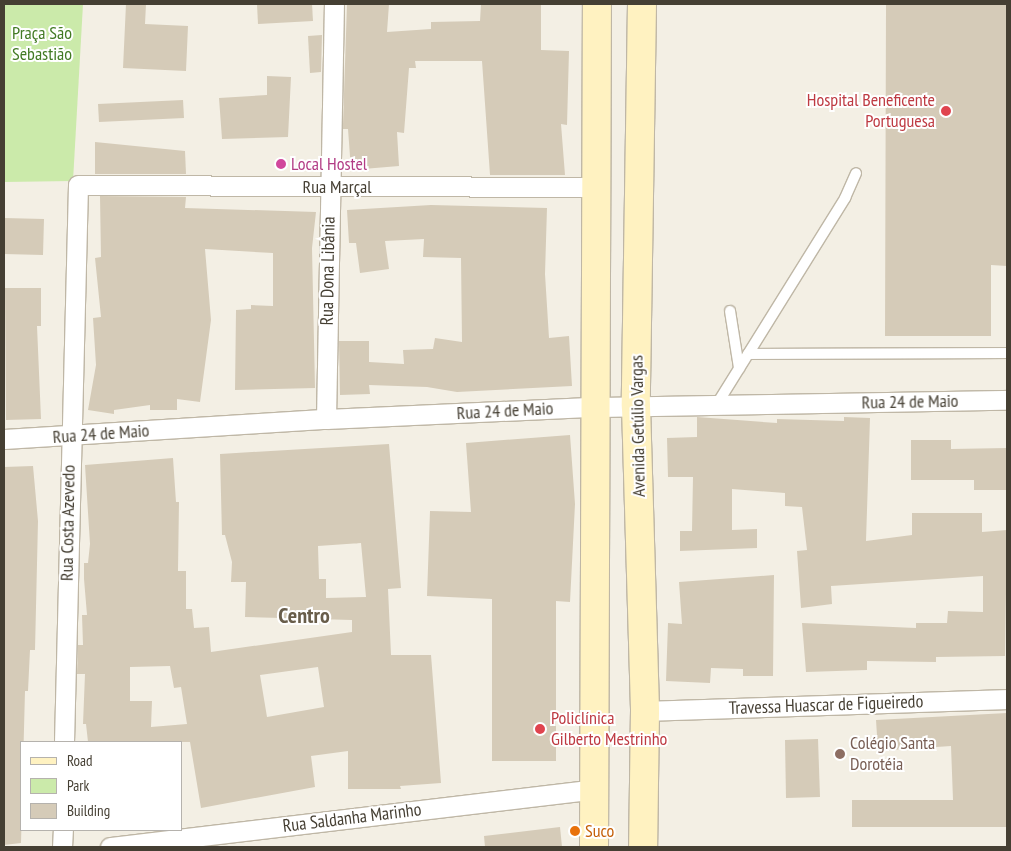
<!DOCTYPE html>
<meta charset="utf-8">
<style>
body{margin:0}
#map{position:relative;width:1011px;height:851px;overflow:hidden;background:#f3efe4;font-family:"PT Sans Narrow",sans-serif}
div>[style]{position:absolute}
.green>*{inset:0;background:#cbeaaa}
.building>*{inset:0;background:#d5cbb8}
.roads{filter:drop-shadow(1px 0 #bfb7a6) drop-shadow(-1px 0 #bfb7a6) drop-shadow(0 1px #bfb7a6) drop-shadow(0 -1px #bfb7a6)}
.lane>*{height:10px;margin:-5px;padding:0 5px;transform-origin:5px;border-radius:5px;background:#fff}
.street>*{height:19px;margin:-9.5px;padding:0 9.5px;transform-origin:9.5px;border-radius:9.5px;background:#fff}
.secondary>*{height:28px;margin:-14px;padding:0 14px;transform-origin:14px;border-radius:14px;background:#fff2c1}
.dots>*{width:14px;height:14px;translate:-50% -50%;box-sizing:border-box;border:2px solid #fff;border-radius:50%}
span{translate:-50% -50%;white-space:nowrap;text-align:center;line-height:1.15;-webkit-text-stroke:4px #fff;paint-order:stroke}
.park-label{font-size:18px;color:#427a24}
.health-label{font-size:18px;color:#be3a42}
.right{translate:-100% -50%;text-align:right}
.left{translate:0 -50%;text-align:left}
.hotel-label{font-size:18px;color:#b23c85}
.street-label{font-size:18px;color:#453f33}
.education-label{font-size:18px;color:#785e54}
.food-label{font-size:18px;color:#c56008}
.district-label{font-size:22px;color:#685d4a;font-weight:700}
.frame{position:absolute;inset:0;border:5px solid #453f33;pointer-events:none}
.legend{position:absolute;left:20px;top:741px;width:162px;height:90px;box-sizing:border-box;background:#fff;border:1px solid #b5b2ad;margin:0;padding:6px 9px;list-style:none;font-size:15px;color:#453f33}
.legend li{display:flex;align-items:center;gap:10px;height:25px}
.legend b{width:25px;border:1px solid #b5b2ad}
</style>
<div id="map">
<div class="green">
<i style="clip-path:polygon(4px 4px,83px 4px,73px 181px,4px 182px)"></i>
</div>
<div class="building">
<i style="clip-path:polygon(126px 4px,146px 4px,145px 24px,188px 26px,186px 71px,123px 68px)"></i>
<i style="clip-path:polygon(257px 4px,312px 4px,313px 21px,258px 24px)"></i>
<i style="clip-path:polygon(347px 4px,389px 4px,387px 32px,431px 29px,431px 22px,480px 21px,481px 4px,541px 4px,541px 50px,569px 51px,567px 125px,561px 124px,565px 175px,490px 175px,482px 61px,415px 61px,416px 68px,409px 68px,404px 133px,397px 132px,399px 166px,351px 170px,348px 129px,343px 129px,343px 124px)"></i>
<i style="clip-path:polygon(886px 4px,1007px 4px,1007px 266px,991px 265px,991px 336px,885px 336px)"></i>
<i style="clip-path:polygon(322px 35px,321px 72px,310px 73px,308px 36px)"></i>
<i style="clip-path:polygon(267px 76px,291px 77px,288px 137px,222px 139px,219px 98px,267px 95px)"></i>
<i style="clip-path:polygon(183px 100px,184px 118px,99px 122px,98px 104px)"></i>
<i style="clip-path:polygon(95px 142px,185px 151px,186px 174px,95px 174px)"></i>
<i style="clip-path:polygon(100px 196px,186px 197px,185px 208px,316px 212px,312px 248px,315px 388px,235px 390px,236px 310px,251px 309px,251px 305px,273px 306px,273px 253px,205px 249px,211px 320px,200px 402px,177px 399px,177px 410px,150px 410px,150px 405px,114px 410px,114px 414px,88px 410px,96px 365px,93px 318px,101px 317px,95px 258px,101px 257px)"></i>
<i style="clip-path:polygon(431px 205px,547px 208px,545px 274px,549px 338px,569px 336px,572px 386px,457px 392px,427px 387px,369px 385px,370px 394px,340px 395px,339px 341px,369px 341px,369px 362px,404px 364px,403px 350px,433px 349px,435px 338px,462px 342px,461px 258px,423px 257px,424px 239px,385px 241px,389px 269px,360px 273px,356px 243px,349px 243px,347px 210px)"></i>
<i style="clip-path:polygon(4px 218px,44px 219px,43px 255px,4px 254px)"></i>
<i style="clip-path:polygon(5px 288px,41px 288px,41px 326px,37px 326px,41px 419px,6px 420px)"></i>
<i style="clip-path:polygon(697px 417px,777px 423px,777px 419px,844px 421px,844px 417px,870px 418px,866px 541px,912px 535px,912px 513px,982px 513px,982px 532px,1007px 530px,1005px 656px,936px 657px,936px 662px,867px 661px,867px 670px,806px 672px,802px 623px,916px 628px,916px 623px,947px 623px,948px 611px,983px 612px,983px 576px,831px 586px,832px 604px,801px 608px,797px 551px,807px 550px,802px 507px,785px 506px,785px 493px,732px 489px,732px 530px,757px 529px,757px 548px,680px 551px,680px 531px,692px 531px,693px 477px,668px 477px,667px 438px,697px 437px)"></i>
<i style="clip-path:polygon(570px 435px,575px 504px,570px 602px,556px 601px,556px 761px,492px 761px,492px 599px,427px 596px,430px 511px,471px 512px,466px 443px)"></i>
<i style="clip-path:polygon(911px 440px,951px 440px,951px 449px,1007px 448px,1007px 490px,974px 490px,974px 480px,911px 480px)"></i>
<i style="clip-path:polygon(evenodd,389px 444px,401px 588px,388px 589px,391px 655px,431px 655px,441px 783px,400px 786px,401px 789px,348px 789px,348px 751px,311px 756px,315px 787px,201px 808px,190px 742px,88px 742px,86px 724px,83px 724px,85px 674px,77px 674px,78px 645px,83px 645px,82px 615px,87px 615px,84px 579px,84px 563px,88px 563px,90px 544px,85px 465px,173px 458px,176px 502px,179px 502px,178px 571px,186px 571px,186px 609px,192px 609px,194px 628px,209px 627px,211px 652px,352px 632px,352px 620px,245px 617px,246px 582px,231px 582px,232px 562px,225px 535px,222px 535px,220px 454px,389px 444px,361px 543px,366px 597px,326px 598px,326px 579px,319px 579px,318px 546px,361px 543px,389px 444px,170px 666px,174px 688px,181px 687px,187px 724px,151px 727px,152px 701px,130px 701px,130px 667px,170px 666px,389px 444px,318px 667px,324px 707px,267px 717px,260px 675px,318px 667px)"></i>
<i style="clip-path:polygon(33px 466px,38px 521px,35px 650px,30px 650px,28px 691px,25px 691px,21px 843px,4px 845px,4px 467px)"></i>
<i style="clip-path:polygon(774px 575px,773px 676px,743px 676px,743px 669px,711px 668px,710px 683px,666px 681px,668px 623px,682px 624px,679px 582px)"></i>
<i style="clip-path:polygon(1007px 713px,1007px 827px,852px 827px,852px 800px,953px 800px,951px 746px,878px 751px,876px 720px)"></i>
<i style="clip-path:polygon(818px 739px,820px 797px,786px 798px,785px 740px)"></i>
<i style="clip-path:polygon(560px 827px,562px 847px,485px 847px,484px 836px)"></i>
</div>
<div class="roads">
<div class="lane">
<i style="left:730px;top:311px;width:58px;rotate:81deg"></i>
<i style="left:748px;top:354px;width:259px;rotate:-0.2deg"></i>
<i style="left:717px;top:404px;width:243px;rotate:-58.1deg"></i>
<i style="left:845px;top:198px;width:27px;rotate:-66deg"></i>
</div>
<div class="street">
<i style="left:326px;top:419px;width:415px;rotate:-88.9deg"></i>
<i style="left:4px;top:439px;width:323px;rotate:-3.6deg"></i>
<i style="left:326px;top:419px;width:268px;rotate:-2.6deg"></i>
<i style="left:594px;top:407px;width:413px;rotate:-1deg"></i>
<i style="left:645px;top:711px;width:362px;rotate:-1.9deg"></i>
<i style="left:64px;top:742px;width:557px;rotate:-88.56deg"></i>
<i style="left:78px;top:185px;width:518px;rotate:0.22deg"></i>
<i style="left:62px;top:847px;width:17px;rotate:-87deg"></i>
<i style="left:110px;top:847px;width:487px;rotate:-6.8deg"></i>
</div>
<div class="secondary">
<i style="left:642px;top:4px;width:402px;rotate:90.9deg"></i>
<i style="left:636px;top:406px;width:305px;rotate:88.3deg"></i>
<i style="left:645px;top:711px;width:136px;rotate:90.8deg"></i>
<i style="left:594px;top:847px;width:843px;rotate:-89.8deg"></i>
</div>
</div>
<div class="dots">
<i style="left:946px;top:111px;background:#e0444e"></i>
<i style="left:281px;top:164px;background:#d1479c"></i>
<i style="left:540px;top:729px;background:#e0444e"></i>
<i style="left:840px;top:754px;background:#8d6e63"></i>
<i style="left:575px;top:831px;background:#e8710a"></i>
</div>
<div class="park-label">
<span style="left:42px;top:44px">Praça São<br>Sebastião</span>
</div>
<div class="health-label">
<span class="right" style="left:935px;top:111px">Hospital Beneficente<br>Portuguesa</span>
<span class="left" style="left:551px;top:729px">Policlínica<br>Gilberto Mestrinho</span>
</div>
<div class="hotel-label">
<span class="left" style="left:291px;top:164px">Local Hostel</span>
</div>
<div class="street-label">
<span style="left:337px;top:187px">Rua Marçal</span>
<span style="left:328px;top:271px;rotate:-89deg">Rua Dona Libânia</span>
<span style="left:910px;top:402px;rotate:-1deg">Rua 24 de Maio</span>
<span style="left:505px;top:411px;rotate:-3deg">Rua 24 de Maio</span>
<span style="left:638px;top:426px;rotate:-91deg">Avenida Getúlio Vargas</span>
<span style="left:101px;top:434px;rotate:-4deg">Rua 24 de Maio</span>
<span style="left:68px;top:523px;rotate:-89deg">Rua Costa Azevedo</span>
<span style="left:826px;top:705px;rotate:-2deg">Travessa Huascar de Figueiredo</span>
<span style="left:352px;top:818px;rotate:-7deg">Rua Saldanha Marinho</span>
</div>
<div class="education-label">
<span class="left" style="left:850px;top:754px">Colégio Santa<br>Dorotéia</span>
</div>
<div class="food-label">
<span class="left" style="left:585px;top:831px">Suco</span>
</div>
<div class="district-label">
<span style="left:304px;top:616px">Centro</span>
</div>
<div class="frame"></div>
<ul class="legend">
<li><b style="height:6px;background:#fff2c1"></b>Road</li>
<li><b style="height:14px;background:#cbeaaa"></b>Park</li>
<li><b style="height:14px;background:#d5cbb8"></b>Building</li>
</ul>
</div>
